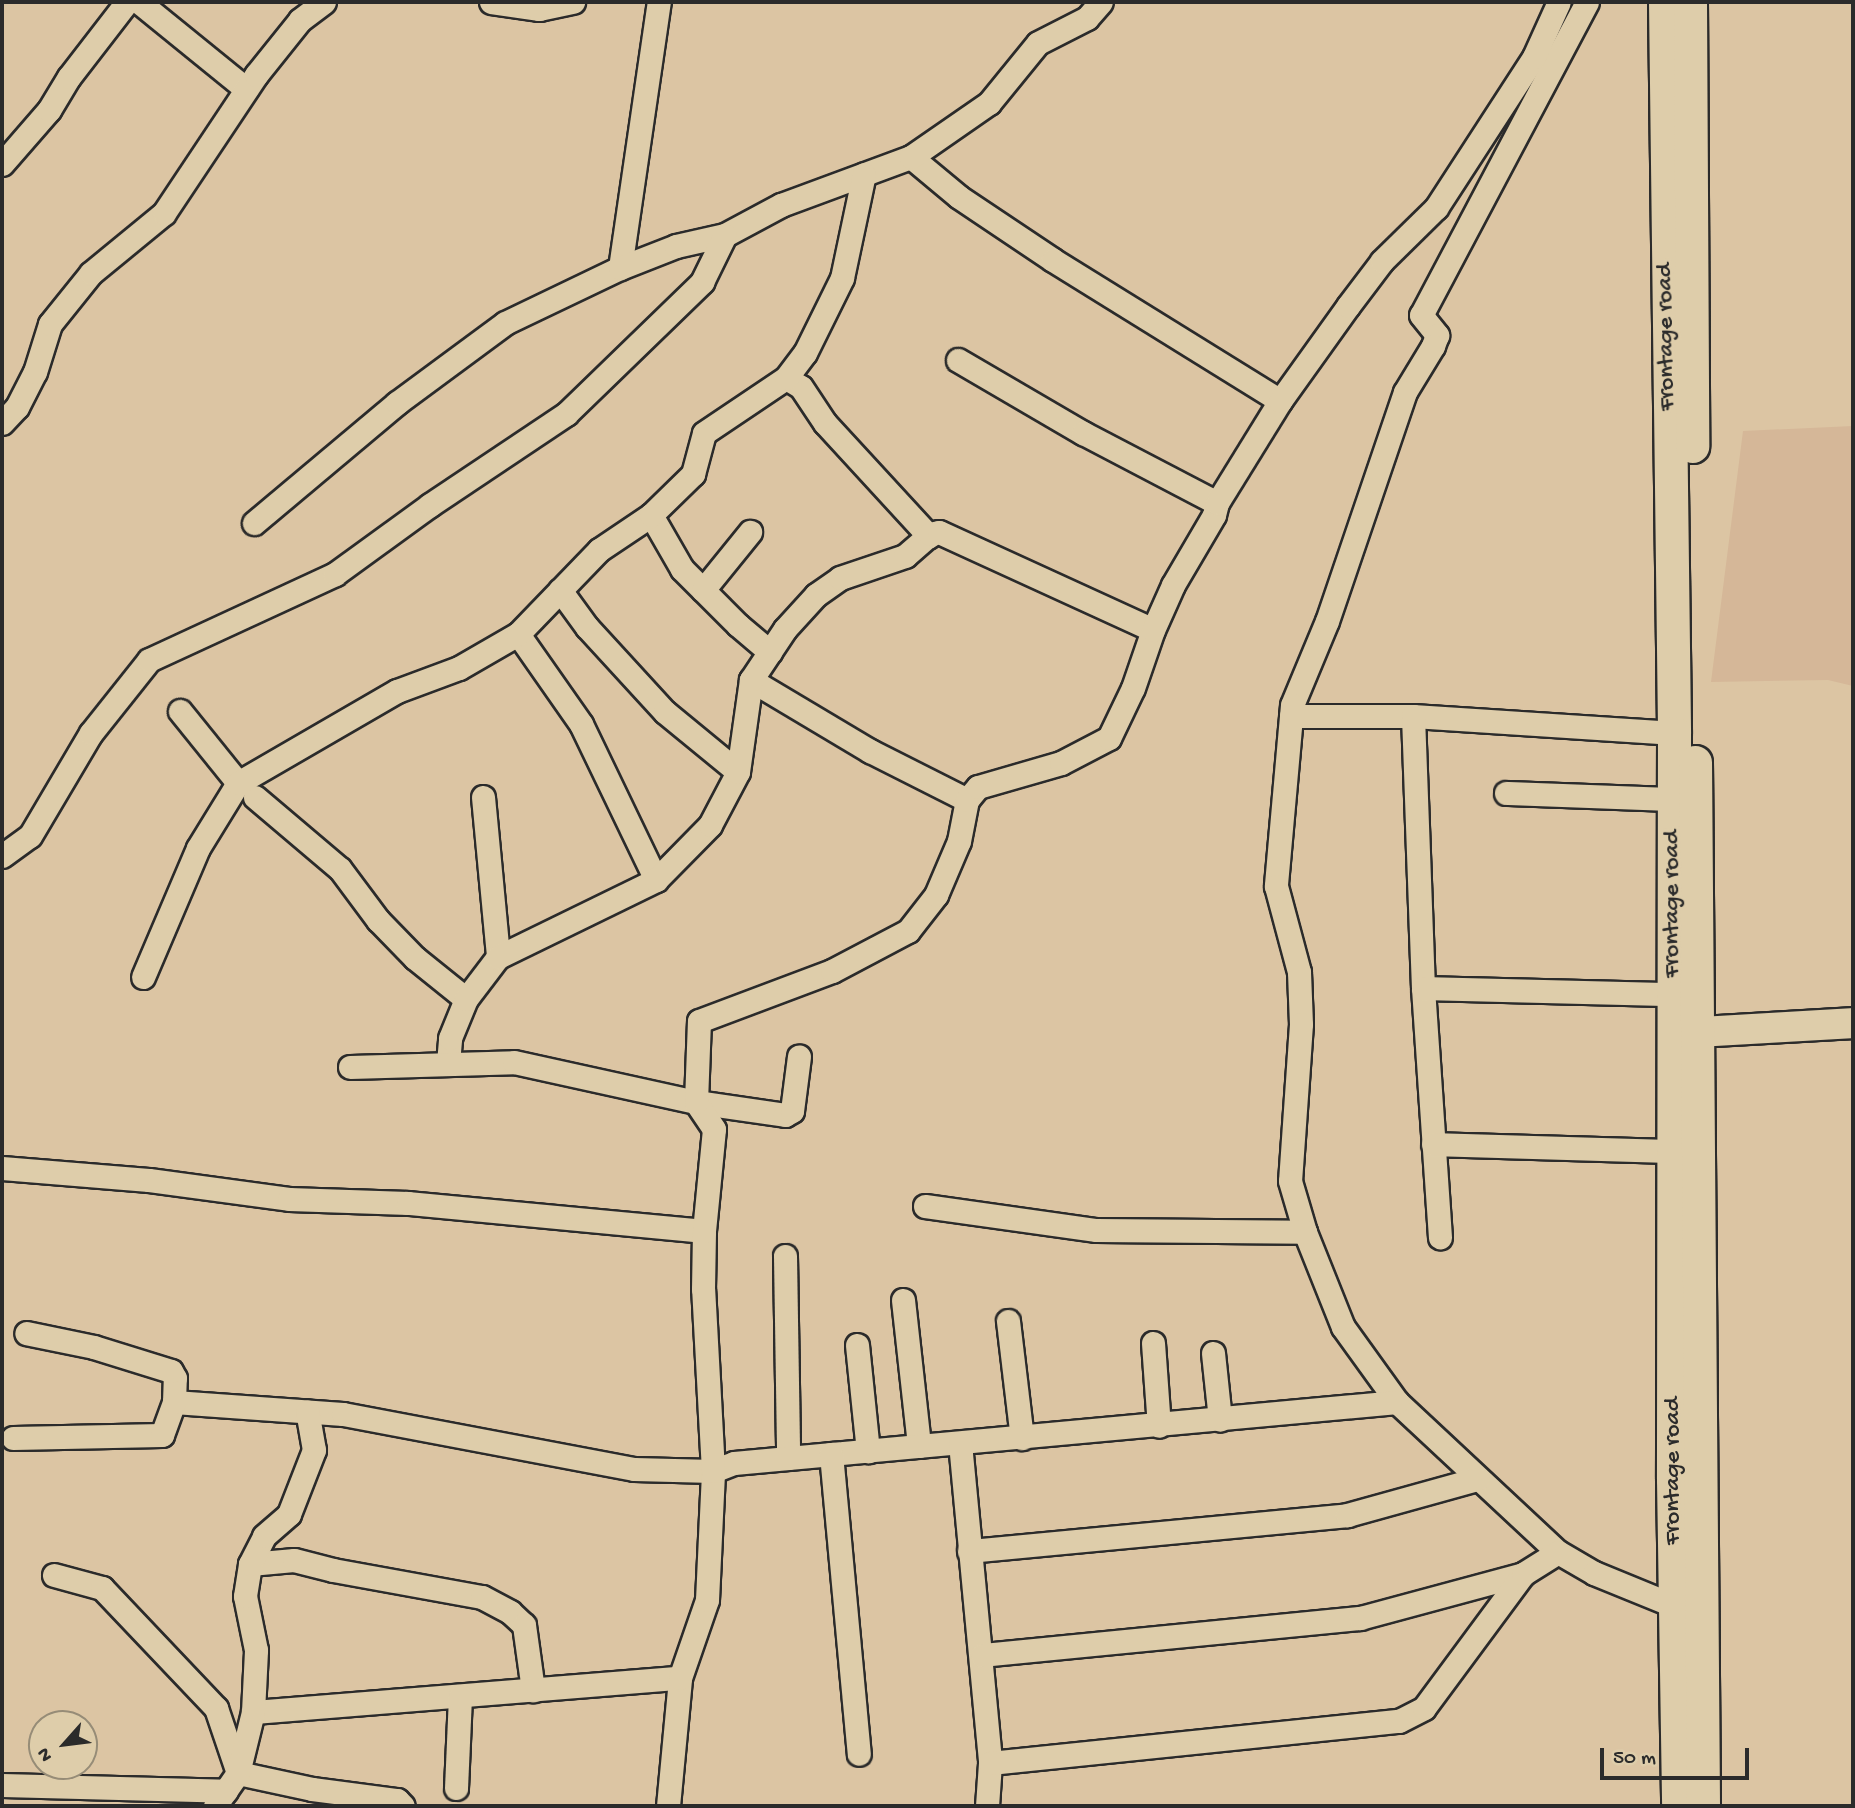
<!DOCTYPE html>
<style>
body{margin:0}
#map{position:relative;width:1855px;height:1808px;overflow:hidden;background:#dcc5a3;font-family:"Gochi Hand",sans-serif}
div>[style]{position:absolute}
.built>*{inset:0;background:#d5b798}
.roads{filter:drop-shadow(2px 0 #2b2b2b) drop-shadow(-2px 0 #2b2b2b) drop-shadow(0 2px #2b2b2b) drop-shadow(0 -2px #2b2b2b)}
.minor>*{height:23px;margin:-11.5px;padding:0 11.5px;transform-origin:11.5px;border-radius:11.5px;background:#decdaa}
.tertiary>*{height:30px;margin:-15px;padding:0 15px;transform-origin:15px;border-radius:15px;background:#decdaa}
.secondary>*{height:33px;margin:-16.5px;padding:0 16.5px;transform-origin:16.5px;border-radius:16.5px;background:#decdaa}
span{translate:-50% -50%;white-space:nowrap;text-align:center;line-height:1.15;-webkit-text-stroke:6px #decdaa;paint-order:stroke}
.street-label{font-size:24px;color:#2b2b2b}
.frame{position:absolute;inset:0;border:4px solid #2b2b2b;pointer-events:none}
.north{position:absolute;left:28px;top:1710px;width:70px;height:70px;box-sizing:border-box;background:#decdaa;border:2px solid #968c77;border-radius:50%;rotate:242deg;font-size:19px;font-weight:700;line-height:28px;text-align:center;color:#2b2b2b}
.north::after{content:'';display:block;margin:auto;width:24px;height:32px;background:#2b2b2b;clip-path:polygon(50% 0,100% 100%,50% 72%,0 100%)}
.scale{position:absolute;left:1600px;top:1748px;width:149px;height:32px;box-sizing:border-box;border:4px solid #2b2b2b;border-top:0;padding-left:9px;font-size:21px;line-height:24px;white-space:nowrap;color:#2b2b2b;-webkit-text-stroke:5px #decdaa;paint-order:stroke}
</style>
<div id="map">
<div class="built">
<i style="clip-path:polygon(1853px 426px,1853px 686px,1828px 680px,1711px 682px,1743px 431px)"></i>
</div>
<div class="roads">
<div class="minor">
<i style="left:139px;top:2px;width:138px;rotate:39.1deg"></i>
<i style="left:491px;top:2px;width:49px;rotate:8.3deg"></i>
<i style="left:539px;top:9px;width:35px;rotate:-12deg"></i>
<i style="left:1587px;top:2px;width:354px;rotate:117.9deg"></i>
<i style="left:1421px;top:315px;width:26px;rotate:51deg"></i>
<i style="left:1437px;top:335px;width:12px;rotate:110deg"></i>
<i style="left:1433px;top:346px;width:54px;rotate:121.3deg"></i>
<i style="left:1405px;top:392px;width:242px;rotate:108.8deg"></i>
<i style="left:1327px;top:621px;width:91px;rotate:112.6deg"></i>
<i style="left:1292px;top:705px;width:182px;rotate:95.1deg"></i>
<i style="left:1276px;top:886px;width:89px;rotate:75deg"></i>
<i style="left:1299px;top:972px;width:52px;rotate:87.8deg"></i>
<i style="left:1301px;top:1024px;width:157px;rotate:94deg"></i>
<i style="left:1290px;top:1181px;width:53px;rotate:73.6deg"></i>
<i style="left:1305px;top:1232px;width:102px;rotate:68.2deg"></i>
<i style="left:1343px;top:1327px;width:92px;rotate:54.2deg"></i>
<i style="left:1397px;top:1402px;width:220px;rotate:43deg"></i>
<i style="left:1558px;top:1552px;width:42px;rotate:30.3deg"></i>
<i style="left:1594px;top:1573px;width:87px;rotate:22.2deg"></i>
<i style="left:1675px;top:1606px;width:13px"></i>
<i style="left:911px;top:157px;width:62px;rotate:39.8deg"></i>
<i style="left:959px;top:197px;width:113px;rotate:33.8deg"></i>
<i style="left:1053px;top:260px;width:267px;rotate:31.8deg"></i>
<i style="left:2px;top:164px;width:72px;rotate:-49deg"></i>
<i style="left:49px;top:110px;width:39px;rotate:-59deg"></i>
<i style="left:69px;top:77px;width:95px;rotate:-52.3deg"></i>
<i style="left:620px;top:268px;width:269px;rotate:-81.7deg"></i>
<i style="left:958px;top:360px;width:145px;rotate:30.3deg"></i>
<i style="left:1083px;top:433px;width:151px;rotate:27.6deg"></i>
<i style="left:786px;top:378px;width:17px;rotate:31deg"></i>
<i style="left:801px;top:387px;width:43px;rotate:56.3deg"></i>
<i style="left:825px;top:423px;width:154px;rotate:47.4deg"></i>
<i style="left:2px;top:423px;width:22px;rotate:-47deg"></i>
<i style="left:17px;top:407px;width:39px;rotate:-63deg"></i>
<i style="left:35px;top:372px;width:50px;rotate:-72.6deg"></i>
<i style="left:50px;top:324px;width:65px;rotate:-51.2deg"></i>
<i style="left:91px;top:273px;width:94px;rotate:-39.4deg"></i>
<i style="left:164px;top:213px;width:166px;rotate:-56.3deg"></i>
<i style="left:256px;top:75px;width:70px;rotate:-51.3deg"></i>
<i style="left:300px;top:20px;width:30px;rotate:-37deg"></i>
<i style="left:651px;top:515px;width:62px;rotate:60.1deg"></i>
<i style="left:682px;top:569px;width:79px;rotate:45deg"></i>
<i style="left:738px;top:625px;width:42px;rotate:40.2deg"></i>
<i style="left:254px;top:523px;width:187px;rotate:-40deg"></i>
<i style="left:397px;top:403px;width:134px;rotate:-36.5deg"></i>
<i style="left:505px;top:323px;width:127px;rotate:-25.6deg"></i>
<i style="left:620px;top:268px;width:60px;rotate:-21.4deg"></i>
<i style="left:676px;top:246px;width:50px;rotate:-12.7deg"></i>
<i style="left:725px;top:235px;width:64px;rotate:-28.2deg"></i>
<i style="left:781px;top:205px;width:139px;rotate:-20.3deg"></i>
<i style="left:911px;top:157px;width:95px;rotate:-34.7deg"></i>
<i style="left:989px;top:103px;width:77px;rotate:-50.8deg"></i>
<i style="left:1038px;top:43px;width:55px;rotate:-27deg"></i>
<i style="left:1087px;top:18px;width:21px;rotate:-49deg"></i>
<i style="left:560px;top:590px;width:46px;rotate:53.9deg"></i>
<i style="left:587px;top:627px;width:115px;rotate:47.5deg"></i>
<i style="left:665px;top:712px;width:94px;rotate:39.4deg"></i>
<i style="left:703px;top:590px;width:75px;rotate:-51deg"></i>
<i style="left:518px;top:634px;width:110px;rotate:55deg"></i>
<i style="left:581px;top:724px;width:173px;rotate:64.3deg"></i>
<i style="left:751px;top:680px;width:139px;rotate:30.8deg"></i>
<i style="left:870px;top:751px;width:109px;rotate:26.8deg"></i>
<i style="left:180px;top:711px;width:92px;rotate:51.1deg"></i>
<i style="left:1291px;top:716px;width:122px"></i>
<i style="left:1413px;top:716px;width:262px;rotate:3.7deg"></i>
<i style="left:1413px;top:716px;width:272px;rotate:87.9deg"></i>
<i style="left:1423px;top:988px;width:250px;rotate:86.1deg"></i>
<i style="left:1506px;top:793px;width:166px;rotate:2.1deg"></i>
<i style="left:255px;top:797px;width:111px;rotate:40.3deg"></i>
<i style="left:340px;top:869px;width:64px;rotate:53.3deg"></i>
<i style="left:378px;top:920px;width:53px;rotate:45.8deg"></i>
<i style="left:415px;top:958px;width:65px;rotate:38.8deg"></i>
<i style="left:483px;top:797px;width:161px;rotate:84.6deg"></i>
<i style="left:2px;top:856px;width:34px;rotate:-36deg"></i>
<i style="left:30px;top:836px;width:120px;rotate:-59.4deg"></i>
<i style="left:91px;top:733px;width:93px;rotate:-51.5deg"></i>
<i style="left:149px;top:660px;width:205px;rotate:-24.8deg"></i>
<i style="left:335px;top:574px;width:117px;rotate:-36deg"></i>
<i style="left:430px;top:505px;width:164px;rotate:-33.8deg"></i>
<i style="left:566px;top:414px;width:190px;rotate:-44.1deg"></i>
<i style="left:702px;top:282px;width:52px;rotate:-63.9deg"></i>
<i style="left:143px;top:977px;width:140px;rotate:-66.9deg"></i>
<i style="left:198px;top:848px;width:76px;rotate:-58.4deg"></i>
<i style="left:238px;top:783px;width:184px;rotate:-30.1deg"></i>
<i style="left:397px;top:691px;width:66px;rotate:-20.4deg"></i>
<i style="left:459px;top:668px;width:68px;rotate:-30deg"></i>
<i style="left:518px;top:634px;width:117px;rotate:-46deg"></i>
<i style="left:599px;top:550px;width:63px;rotate:-33.9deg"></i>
<i style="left:651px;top:515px;width:59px;rotate:-44.3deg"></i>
<i style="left:693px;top:474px;width:42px;rotate:-75deg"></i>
<i style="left:704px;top:433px;width:99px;rotate:-33.9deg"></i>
<i style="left:786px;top:378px;width:31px;rotate:-53deg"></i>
<i style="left:805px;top:353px;width:84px;rotate:-63.7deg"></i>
<i style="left:842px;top:278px;width:106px;rotate:-78.1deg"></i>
<i style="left:1423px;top:988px;width:250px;rotate:1.4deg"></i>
<i style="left:448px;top:1063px;width:25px;rotate:-85deg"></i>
<i style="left:450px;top:1038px;width:42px;rotate:-67.7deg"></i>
<i style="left:466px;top:999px;width:53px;rotate:-52.7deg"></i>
<i style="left:498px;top:957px;width:176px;rotate:-26deg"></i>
<i style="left:656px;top:880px;width:77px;rotate:-45.5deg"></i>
<i style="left:710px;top:825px;width:60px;rotate:-62.2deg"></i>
<i style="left:738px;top:772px;width:93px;rotate:-82deg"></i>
<i style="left:751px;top:680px;width:61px;rotate:-56.3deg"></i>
<i style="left:785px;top:629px;width:46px;rotate:-47.6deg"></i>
<i style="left:816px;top:595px;width:29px;rotate:-35deg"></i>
<i style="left:840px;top:578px;width:69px;rotate:-18.7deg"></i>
<i style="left:905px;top:556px;width:33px;rotate:-41deg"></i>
<i style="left:930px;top:534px;width:9px;rotate:-13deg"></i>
<i style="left:939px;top:532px;width:235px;rotate:24.6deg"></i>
<i style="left:350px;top:1067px;width:164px;rotate:-1.7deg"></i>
<i style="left:514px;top:1062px;width:186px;rotate:12.4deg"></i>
<i style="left:696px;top:1102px;width:90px;rotate:8.3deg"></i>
<i style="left:785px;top:1115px;width:8px;rotate:-30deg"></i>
<i style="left:792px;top:1111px;width:55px;rotate:-82.7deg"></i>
<i style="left:1433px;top:1144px;width:242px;rotate:1.7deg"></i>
<i style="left:2px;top:1168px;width:147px;rotate:4.7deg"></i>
<i style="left:149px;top:1180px;width:141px;rotate:7.7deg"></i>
<i style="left:289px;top:1199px;width:119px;rotate:1.9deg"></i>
<i style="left:408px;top:1203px;width:297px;rotate:5.4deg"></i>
<i style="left:925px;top:1206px;width:173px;rotate:8deg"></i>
<i style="left:1096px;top:1230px;width:209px;rotate:0.5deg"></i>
<i style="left:785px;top:1256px;width:202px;rotate:89.1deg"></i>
<i style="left:903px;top:1300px;width:147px;rotate:83.7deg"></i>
<i style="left:1008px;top:1321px;width:118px;rotate:83.2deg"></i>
<i style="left:1153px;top:1343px;width:83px;rotate:85.9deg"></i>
<i style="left:857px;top:1345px;width:107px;rotate:84.1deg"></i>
<i style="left:1213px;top:1353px;width:67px;rotate:84deg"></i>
<i style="left:174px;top:1402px;width:169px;rotate:4.1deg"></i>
<i style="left:343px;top:1414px;width:296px;rotate:10.7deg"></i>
<i style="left:634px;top:1469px;width:79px;rotate:1.5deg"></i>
<i style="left:713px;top:1471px;width:22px;rotate:-21deg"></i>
<i style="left:734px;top:1463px;width:666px;rotate:-5.26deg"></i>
<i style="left:13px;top:1438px;width:149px;rotate:-1.2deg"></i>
<i style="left:162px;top:1435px;width:35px;rotate:-70deg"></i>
<i style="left:174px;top:1402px;width:24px;rotate:-88deg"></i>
<i style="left:175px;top:1378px;width:8px;rotate:-120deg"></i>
<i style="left:171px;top:1371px;width:81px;rotate:-162.7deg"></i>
<i style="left:94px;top:1347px;width:69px;rotate:-168.4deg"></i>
<i style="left:960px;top:1443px;width:321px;rotate:84.6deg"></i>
<i style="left:990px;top:1763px;width:43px;rotate:94deg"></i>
<i style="left:831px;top:1454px;width:301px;rotate:84.7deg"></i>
<i style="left:969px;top:1551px;width:380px;rotate:-5.4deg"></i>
<i style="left:1347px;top:1515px;width:135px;rotate:-15.5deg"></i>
<i style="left:250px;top:1564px;width:44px;rotate:-5.2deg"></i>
<i style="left:294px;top:1560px;width:40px;rotate:14.4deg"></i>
<i style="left:333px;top:1570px;width:151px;rotate:10.3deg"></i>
<i style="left:482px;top:1597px;width:32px;rotate:28deg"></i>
<i style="left:510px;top:1612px;width:19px;rotate:43deg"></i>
<i style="left:524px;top:1625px;width:66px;rotate:82.1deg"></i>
<i style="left:54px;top:1575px;width:50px;rotate:15.2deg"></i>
<i style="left:102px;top:1588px;width:166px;rotate:46.5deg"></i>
<i style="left:216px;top:1708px;width:69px;rotate:71.3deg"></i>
<i style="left:238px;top:1773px;width:76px;rotate:12.2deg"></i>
<i style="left:312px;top:1789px;width:86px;rotate:7.4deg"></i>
<i style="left:397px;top:1800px;width:8px;rotate:45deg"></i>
<i style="left:982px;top:1655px;width:380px;rotate:-5.6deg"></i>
<i style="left:1360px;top:1618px;width:169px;rotate:-15.1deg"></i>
<i style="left:253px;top:1712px;width:428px;rotate:-4.6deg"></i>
<i style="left:990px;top:1763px;width:411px;rotate:-5.9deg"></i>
<i style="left:1399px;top:1721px;width:28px;rotate:-27deg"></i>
<i style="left:1424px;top:1708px;width:167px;rotate:-53.5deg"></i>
<i style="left:1523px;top:1574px;width:41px;rotate:-32.2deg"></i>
<i style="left:2px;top:1785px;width:224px;rotate:1.5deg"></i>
<i style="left:456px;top:1788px;width:92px;rotate:-87.5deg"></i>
<i style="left:215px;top:1806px;width:40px;rotate:-55.1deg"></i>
<i style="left:238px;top:1773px;width:63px;rotate:-76.2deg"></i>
<i style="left:253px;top:1712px;width:62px;rotate:-87.2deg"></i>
<i style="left:256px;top:1650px;width:55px;rotate:-101.5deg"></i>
<i style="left:245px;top:1596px;width:32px;rotate:-81deg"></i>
<i style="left:250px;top:1564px;width:31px;rotate:-63deg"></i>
<i style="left:264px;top:1536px;width:33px;rotate:-41deg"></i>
<i style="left:289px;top:1514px;width:69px;rotate:-68.7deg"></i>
<i style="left:314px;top:1450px;width:39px;rotate:-100deg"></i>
<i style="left:668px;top:1806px;width:129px;rotate:-84.6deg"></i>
<i style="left:680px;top:1678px;width:83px;rotate:-70.9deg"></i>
<i style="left:707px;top:1600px;width:129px;rotate:-87.3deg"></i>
<i style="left:713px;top:1471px;width:182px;rotate:-93.1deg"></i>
<i style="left:703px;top:1289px;width:58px;rotate:-89deg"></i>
<i style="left:704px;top:1231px;width:102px;rotate:-84.4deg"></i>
<i style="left:714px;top:1129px;width:32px;rotate:-124deg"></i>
<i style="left:696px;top:1102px;width:81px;rotate:-87.9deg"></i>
<i style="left:699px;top:1021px;width:142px;rotate:-20.6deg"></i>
<i style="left:832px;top:971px;width:86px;rotate:-27.8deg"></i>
<i style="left:908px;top:931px;width:46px;rotate:-52.1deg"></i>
<i style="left:936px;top:895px;width:59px;rotate:-66.9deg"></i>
<i style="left:959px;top:841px;width:42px;rotate:-79deg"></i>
<i style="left:967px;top:800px;width:17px;rotate:-50deg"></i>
<i style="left:978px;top:787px;width:86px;rotate:-16.1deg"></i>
<i style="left:1061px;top:763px;width:54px;rotate:-27.5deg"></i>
<i style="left:1109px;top:738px;width:55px;rotate:-64.4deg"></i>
<i style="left:1133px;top:688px;width:61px;rotate:-71deg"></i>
<i style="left:1153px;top:630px;width:49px;rotate:-66deg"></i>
<i style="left:1173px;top:585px;width:81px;rotate:-59.6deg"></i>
<i style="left:1214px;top:515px;width:12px;rotate:-76deg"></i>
<i style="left:1217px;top:503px;width:120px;rotate:-58.3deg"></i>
<i style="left:1280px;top:401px;width:117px;rotate:-54.4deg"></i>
<i style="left:1348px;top:306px;width:56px;rotate:-52.9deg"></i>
<i style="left:1382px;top:261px;width:76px;rotate:-44.5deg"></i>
<i style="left:1436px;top:208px;width:180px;rotate:-57deg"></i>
<i style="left:1534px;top:57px;width:60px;rotate:-65.6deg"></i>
</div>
<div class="tertiary">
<i style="left:1699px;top:1032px;width:154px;rotate:-3.3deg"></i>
</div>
<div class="secondary">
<i style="left:1665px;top:2px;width:731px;rotate:89.29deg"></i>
<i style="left:1674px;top:733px;width:746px;rotate:90.08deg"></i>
<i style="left:1673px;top:1479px;width:327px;rotate:89.1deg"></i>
<i style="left:1690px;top:2px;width:444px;rotate:89.7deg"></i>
<i style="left:1695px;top:762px;width:1044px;rotate:89.56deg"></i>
</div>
</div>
<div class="street-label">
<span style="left:1667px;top:337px;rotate:-91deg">Frontage road</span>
<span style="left:1673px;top:904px;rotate:-90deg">Frontage road</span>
<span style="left:1674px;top:1471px;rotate:-90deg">Frontage road</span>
</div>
<div class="frame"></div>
<div class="north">N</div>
<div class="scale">50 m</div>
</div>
